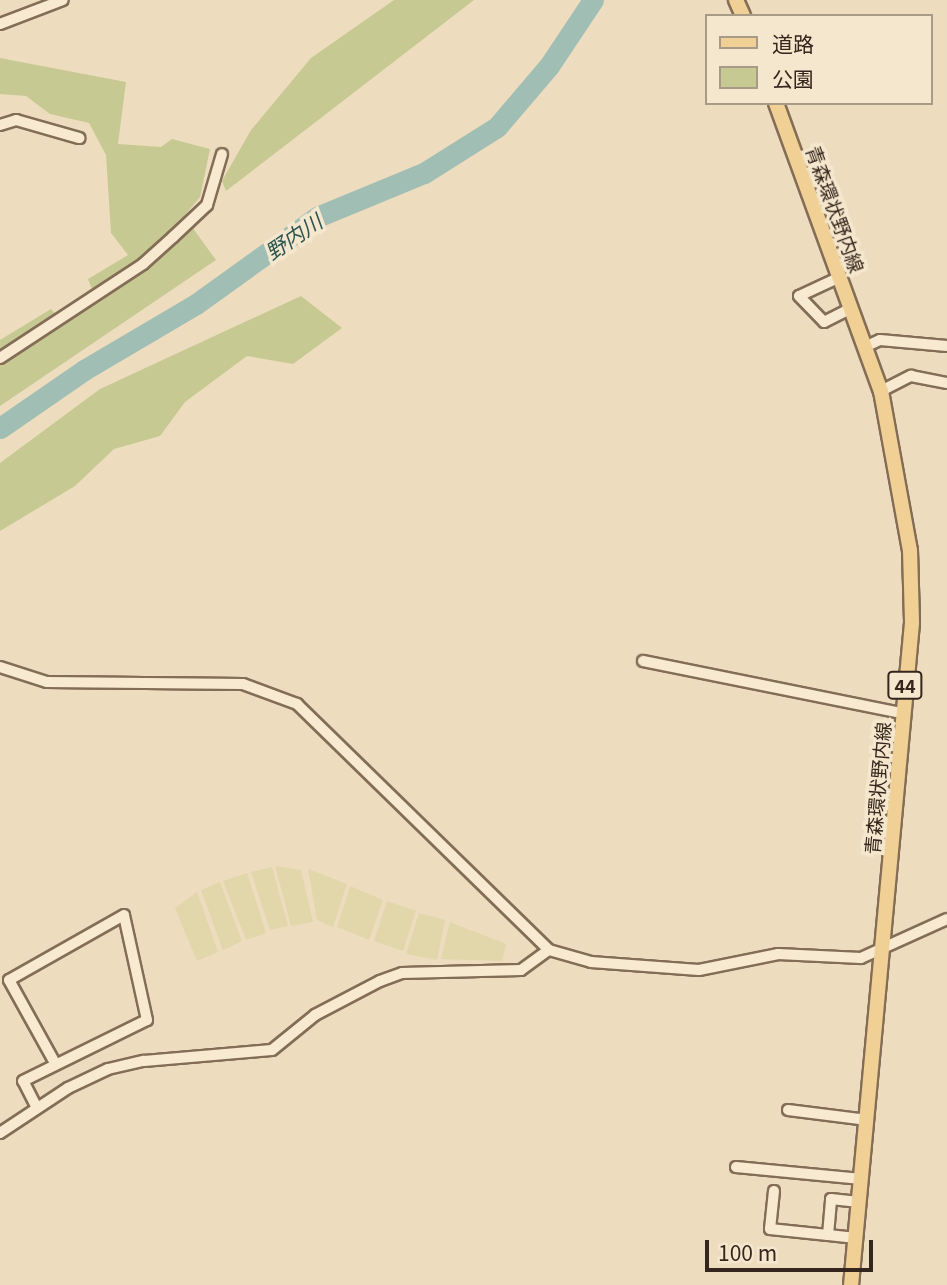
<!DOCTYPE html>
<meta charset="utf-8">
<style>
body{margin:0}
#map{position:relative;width:947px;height:1285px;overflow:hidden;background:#eddcbe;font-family:Georgia,"Noto Sans JP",serif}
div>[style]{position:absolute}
.farmland>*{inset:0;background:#e2d7ab}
.green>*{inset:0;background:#c6ca92}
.river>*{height:21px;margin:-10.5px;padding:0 10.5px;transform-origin:10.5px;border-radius:10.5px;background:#a1beb4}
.roads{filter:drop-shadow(2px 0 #846d57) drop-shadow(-2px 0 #846d57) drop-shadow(0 2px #846d57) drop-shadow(0 -2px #846d57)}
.minor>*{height:10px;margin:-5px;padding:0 5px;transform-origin:5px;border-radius:5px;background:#f8ead1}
.major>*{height:14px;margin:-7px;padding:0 7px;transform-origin:7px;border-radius:7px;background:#f1d095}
span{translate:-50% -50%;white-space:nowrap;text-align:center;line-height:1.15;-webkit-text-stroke:7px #f4e7cd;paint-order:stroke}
.shield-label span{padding:2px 5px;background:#f4e7cd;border:2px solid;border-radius:5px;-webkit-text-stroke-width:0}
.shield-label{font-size:18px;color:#34261c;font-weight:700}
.street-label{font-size:19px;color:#34261c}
.water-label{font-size:21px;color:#2b544f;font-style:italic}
.legend{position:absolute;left:705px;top:14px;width:228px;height:91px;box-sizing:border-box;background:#f4e7cd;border:2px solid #a79a86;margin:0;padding:9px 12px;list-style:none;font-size:21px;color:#34261c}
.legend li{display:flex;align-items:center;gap:14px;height:35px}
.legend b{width:35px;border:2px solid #a79a86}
.scale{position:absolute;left:705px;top:1240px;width:168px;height:32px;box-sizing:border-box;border:4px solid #34261c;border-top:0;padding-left:9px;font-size:21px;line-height:24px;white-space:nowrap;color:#34261c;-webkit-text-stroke:5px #f4e7cd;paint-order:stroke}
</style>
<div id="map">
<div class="farmland">
<i style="clip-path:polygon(275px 866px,301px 870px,313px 922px,291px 926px)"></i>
<i style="clip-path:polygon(272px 867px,288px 926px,270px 930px,251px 872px)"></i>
<i style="clip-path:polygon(308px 869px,347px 884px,333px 927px,317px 920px)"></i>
<i style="clip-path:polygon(247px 873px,266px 933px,246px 940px,223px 881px)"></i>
<i style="clip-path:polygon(220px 882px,242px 941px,223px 950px,201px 890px)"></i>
<i style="clip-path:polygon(350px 886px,383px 900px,369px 940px,337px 927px)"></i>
<i style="clip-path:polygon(197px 892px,218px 952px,197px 961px,175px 908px)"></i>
<i style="clip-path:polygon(387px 901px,416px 911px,403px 951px,374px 941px)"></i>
<i style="clip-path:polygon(419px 913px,445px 920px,437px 960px,406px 954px)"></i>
<i style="clip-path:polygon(450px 922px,506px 944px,502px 961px,441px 959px)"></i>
</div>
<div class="green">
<i style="clip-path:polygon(394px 0,474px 0,226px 191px,222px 181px,251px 130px,311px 58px)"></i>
<i style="clip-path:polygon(0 58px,126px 82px,118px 144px,161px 147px,172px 139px,210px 149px,200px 197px,184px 216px,216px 260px,0 406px,0 340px,51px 309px,56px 315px,92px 289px,88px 279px,128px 255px,111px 233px,106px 155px,89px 123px,50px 114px,26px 96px,0 94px)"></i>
<i style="clip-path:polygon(301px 296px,342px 328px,293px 364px,247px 356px,185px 402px,160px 436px,114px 449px,75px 486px,0 531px,0 463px,100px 389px)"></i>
</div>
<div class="river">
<i style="left:0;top:428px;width:102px;rotate:-34.6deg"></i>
<i style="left:84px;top:370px;width:130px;rotate:-30.5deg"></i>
<i style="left:196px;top:304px;width:149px;rotate:-35.7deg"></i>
<i style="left:317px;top:217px;width:116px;rotate:-22.4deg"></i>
<i style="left:424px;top:173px;width:86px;rotate:-32.2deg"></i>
<i style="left:497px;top:127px;width:80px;rotate:-49.6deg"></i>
<i style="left:549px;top:66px;width:79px;rotate:-56.3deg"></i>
</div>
<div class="roads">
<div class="minor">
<i style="left:0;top:24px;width:67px;rotate:-20.9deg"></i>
<i style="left:0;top:125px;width:17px;rotate:-17deg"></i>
<i style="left:16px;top:120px;width:66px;rotate:15.9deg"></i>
<i style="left:840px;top:277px;width:45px;rotate:155.1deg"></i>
<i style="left:799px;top:296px;width:36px;rotate:46deg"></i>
<i style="left:824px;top:322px;width:31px;rotate:-27deg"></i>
<i style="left:867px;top:346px;width:14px;rotate:-25deg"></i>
<i style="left:880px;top:340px;width:67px;rotate:5.1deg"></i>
<i style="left:0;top:358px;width:171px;rotate:-33.3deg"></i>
<i style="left:143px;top:264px;width:40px;rotate:-42deg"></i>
<i style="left:173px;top:237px;width:47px;rotate:-43.3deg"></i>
<i style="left:207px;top:205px;width:53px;rotate:-73.6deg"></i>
<i style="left:881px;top:391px;width:34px;rotate:-27deg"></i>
<i style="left:911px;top:376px;width:37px;rotate:11deg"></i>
<i style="left:643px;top:661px;width:264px;rotate:11.4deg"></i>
<i style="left:0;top:667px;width:49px;rotate:17.7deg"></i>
<i style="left:47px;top:682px;width:196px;rotate:0.6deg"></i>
<i style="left:243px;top:684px;width:58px;rotate:20.3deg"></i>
<i style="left:297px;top:704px;width:352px;rotate:44.3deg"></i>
<i style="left:549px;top:950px;width:44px;rotate:15.9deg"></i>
<i style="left:591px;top:962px;width:108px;rotate:4.2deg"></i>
<i style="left:699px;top:970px;width:81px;rotate:-11.4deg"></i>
<i style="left:778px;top:954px;width:83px;rotate:2.8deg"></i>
<i style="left:861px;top:958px;width:94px;rotate:-24.4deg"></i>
<i style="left:37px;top:1108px;width:30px;rotate:-117deg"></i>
<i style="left:23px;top:1081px;width:138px;rotate:-26.2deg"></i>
<i style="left:147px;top:1020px;width:107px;rotate:-102.4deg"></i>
<i style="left:124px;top:915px;width:132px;rotate:150.5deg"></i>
<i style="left:9px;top:980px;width:95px;rotate:61deg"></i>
<i style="left:788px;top:1110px;width:80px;rotate:7.2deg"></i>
<i style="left:0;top:1133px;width:82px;rotate:-33.5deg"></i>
<i style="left:68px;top:1088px;width:44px;rotate:-25.4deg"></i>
<i style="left:108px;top:1069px;width:37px;rotate:-13deg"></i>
<i style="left:144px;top:1061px;width:128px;rotate:-4.9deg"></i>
<i style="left:272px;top:1050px;width:55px;rotate:-39.1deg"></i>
<i style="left:315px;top:1015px;width:73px;rotate:-27.6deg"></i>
<i style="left:380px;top:981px;width:23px;rotate:-20deg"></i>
<i style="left:402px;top:973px;width:119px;rotate:-1.4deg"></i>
<i style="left:521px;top:970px;width:34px;rotate:-36deg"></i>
<i style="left:736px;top:1167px;width:126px;rotate:5.5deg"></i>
<i style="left:774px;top:1191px;width:38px;rotate:96deg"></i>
<i style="left:770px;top:1229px;width:58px;rotate:5.9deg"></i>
<i style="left:856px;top:1238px;width:28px;rotate:-174deg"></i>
<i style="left:828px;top:1235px;width:36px;rotate:-85deg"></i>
<i style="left:831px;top:1199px;width:28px;rotate:6deg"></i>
</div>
<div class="major">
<i style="left:736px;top:0;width:17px;rotate:66deg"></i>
<i style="left:776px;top:103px;width:307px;rotate:70deg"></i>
<i style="left:881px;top:391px;width:162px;rotate:79.7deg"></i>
<i style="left:910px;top:550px;width:73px;rotate:88.4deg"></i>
<i style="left:912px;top:623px;width:665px;rotate:95.26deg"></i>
</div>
</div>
<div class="shield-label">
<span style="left:905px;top:685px">44</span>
</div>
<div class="street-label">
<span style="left:836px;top:209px;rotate:70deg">青森環状野内線</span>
<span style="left:877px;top:788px;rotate:-85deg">青森環状野内線</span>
</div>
<div class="water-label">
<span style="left:293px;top:236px;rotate:-34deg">野内川</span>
</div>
<ul class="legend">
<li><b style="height:9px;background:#f1d095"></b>道路</li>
<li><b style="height:19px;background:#c6ca92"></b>公園</li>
</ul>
<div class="scale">100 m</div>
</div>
